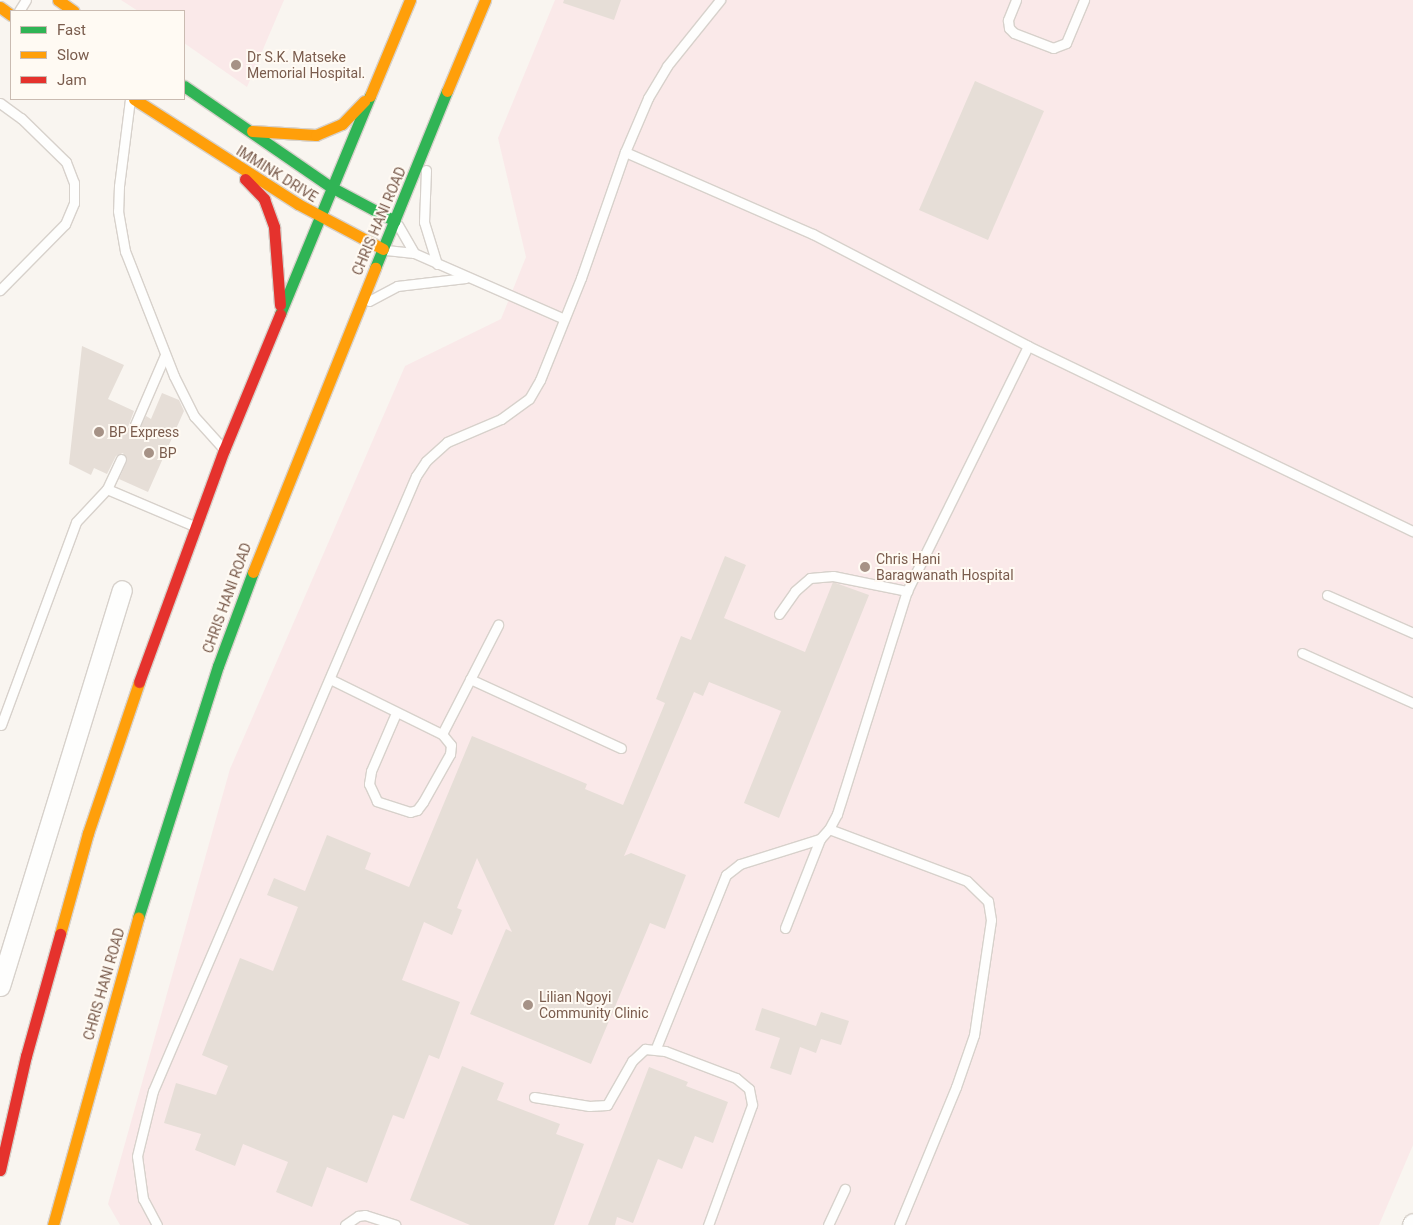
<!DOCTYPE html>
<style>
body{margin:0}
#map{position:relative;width:1413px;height:1225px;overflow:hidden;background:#f9f5f0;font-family:Roboto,sans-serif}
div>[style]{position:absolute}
.medical>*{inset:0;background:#fae9e9}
.building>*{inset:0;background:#e6ded7}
.roads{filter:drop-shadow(1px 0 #d7d1cb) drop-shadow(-1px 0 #d7d1cb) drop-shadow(0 1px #d7d1cb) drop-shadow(0 -1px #d7d1cb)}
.lane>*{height:9px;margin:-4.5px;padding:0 4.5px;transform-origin:4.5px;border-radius:4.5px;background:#fefefd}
.street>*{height:19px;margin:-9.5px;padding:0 9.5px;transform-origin:9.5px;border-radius:9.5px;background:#fefefd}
.fast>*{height:11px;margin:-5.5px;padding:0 5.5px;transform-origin:5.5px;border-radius:5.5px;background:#30b455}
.slow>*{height:11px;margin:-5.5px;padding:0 5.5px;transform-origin:5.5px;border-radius:5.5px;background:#ff9f0a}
.jam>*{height:11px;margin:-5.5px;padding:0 5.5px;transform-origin:5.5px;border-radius:5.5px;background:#e5322d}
.dots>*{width:14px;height:14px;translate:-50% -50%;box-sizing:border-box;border:2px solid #fffaf3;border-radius:50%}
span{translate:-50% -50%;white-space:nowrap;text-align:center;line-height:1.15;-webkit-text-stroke:4px #fffaf3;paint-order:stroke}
.poi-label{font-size:14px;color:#7a5c4d}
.left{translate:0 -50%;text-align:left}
.street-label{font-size:14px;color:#7a5c4d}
.legend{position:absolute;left:10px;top:10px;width:175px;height:90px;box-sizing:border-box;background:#fffaf3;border:1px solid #cabbb1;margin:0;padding:6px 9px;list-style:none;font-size:15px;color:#7a5c4d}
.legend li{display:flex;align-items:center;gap:10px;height:25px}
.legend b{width:25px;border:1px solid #cabbb1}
</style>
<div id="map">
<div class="medical">
<i style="clip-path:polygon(121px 0,284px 0,247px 87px,184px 43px,184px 11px,138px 11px)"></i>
<i style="clip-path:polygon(555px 0,1413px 0,1413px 1145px,1379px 1225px,120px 1225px,108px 1204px,230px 769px,405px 366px,501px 319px,526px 257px,498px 138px)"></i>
</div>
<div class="building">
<i style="clip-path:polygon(564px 0,621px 0,614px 20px,563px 3px)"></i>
<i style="clip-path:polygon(975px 81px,1044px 111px,988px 240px,919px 210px)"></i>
<i style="clip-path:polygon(82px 346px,124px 365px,108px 399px,134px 411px,128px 427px,131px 432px,138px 432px,146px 416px,151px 419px,162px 393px,179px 400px,184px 411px,148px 492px,119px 479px,127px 461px,123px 453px,116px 456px,107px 474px,94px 468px,91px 475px,69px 464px)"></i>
<i style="clip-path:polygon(725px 556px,746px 565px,724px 618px,805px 652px,833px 582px,869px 595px,779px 818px,744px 803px,781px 711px,709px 682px,703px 696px,694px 692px,624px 856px,631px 853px,686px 875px,665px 929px,650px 923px,591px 1064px,470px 1014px,506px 929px,512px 932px,477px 858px,457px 908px,462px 910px,452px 935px,424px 922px,402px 980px,460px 1002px,439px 1059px,429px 1055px,404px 1119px,393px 1115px,367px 1183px,327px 1167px,312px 1207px,276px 1192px,288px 1162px,243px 1144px,235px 1166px,195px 1150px,201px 1134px,164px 1123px,176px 1083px,216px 1095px,228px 1066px,202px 1055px,240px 958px,273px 971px,298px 907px,267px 895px,274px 878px,305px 891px,327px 835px,371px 853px,365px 869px,409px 887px,472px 736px,587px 784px,585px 789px,623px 805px,665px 703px,656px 699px,681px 636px,691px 640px)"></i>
<i style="clip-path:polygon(762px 1008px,816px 1026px,821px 1012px,849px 1021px,841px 1045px,821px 1039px,816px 1053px,800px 1047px,791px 1075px,770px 1068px,780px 1038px,755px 1030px)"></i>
<i style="clip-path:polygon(462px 1066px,504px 1083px,497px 1100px,560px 1124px,556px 1134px,584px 1144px,554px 1225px,470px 1225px,410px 1200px)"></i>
<i style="clip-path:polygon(649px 1067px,688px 1082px,686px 1086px,728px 1102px,713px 1143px,695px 1136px,682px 1169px,658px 1159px,633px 1223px,617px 1217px,615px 1225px,588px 1225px)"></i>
</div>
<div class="roads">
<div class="lane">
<i style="left:1016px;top:0;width:22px;rotate:112deg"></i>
<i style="left:1008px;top:20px;width:8px;rotate:83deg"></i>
<i style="left:1009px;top:28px;width:7px;rotate:45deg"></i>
<i style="left:1014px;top:33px;width:42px;rotate:21deg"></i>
<i style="left:1053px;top:48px;width:14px;rotate:-21deg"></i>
<i style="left:1066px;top:43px;width:47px;rotate:-67.3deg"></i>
<i style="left:19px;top:11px;width:13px;rotate:-58deg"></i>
<i style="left:130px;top:99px;width:88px;rotate:97.2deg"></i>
<i style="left:119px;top:186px;width:25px;rotate:92deg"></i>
<i style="left:118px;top:211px;width:41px;rotate:80.1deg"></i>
<i style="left:125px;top:251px;width:134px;rotate:68.6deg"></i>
<i style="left:174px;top:376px;width:45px;rotate:63.4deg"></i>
<i style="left:194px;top:416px;width:42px;rotate:47.9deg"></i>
<i style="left:0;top:103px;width:26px;rotate:36deg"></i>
<i style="left:21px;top:118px;width:63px;rotate:44.4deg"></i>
<i style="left:66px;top:162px;width:22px;rotate:69deg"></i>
<i style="left:74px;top:183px;width:20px;rotate:90deg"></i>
<i style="left:74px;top:203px;width:23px;rotate:113deg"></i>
<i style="left:65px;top:224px;width:93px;rotate:134.6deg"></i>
<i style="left:625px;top:152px;width:205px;rotate:23.6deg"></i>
<i style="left:813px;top:234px;width:242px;rotate:27.5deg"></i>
<i style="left:1028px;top:346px;width:427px;rotate:25.7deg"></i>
<i style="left:426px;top:170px;width:52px;rotate:92.2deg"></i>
<i style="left:424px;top:222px;width:44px;rotate:72.8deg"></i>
<i style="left:398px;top:225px;width:32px;rotate:60deg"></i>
<i style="left:386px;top:250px;width:28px;rotate:6deg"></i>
<i style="left:414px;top:253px;width:164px;rotate:23.7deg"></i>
<i style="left:369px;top:301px;width:32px;rotate:-28deg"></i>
<i style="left:397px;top:286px;width:69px;rotate:-6.6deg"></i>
<i style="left:134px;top:427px;width:78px;rotate:-66.7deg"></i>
<i style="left:107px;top:489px;width:95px;rotate:23deg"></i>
<i style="left:1327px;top:595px;width:94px;rotate:23.8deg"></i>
<i style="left:779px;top:614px;width:28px;rotate:-55deg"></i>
<i style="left:795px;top:591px;width:20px;rotate:-41deg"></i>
<i style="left:810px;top:578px;width:23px;rotate:-5deg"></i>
<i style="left:833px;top:576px;width:76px;rotate:11.5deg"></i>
<i style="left:907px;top:591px;width:273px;rotate:-63.7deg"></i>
<i style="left:1302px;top:653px;width:122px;rotate:24.2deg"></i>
<i style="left:330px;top:679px;width:125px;rotate:26.2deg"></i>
<i style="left:442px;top:734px;width:14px;rotate:51deg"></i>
<i style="left:451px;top:745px;width:9px;rotate:96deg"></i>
<i style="left:450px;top:754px;width:55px;rotate:119.4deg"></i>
<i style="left:423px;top:802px;width:10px;rotate:127deg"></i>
<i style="left:417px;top:810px;width:7px;rotate:164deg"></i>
<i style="left:410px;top:812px;width:35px;rotate:-162deg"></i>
<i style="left:377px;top:801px;width:19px;rotate:-115deg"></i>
<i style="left:369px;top:784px;width:13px;rotate:-81deg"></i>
<i style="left:371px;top:771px;width:63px;rotate:-66.7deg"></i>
<i style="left:470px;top:679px;width:166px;rotate:24.6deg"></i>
<i style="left:1px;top:725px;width:216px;rotate:-69.7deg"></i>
<i style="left:76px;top:522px;width:45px;rotate:-46.8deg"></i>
<i style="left:107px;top:489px;width:33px;rotate:-65deg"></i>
<i style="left:442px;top:734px;width:123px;rotate:-62.8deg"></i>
<i style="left:829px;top:829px;width:147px;rotate:20.6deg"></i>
<i style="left:967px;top:881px;width:29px;rotate:44deg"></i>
<i style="left:988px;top:901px;width:19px;rotate:81deg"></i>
<i style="left:991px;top:920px;width:116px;rotate:98.4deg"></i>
<i style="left:974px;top:1035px;width:55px;rotate:109.1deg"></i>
<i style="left:956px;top:1087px;width:149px;rotate:112.4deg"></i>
<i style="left:785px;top:928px;width:96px;rotate:-68.5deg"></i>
<i style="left:656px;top:1048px;width:187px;rotate:-68deg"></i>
<i style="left:726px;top:875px;width:18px;rotate:-38deg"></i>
<i style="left:740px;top:864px;width:84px;rotate:-17.4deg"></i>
<i style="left:820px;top:839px;width:13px;rotate:-48deg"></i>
<i style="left:829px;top:829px;width:17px;rotate:-62deg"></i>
<i style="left:837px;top:814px;width:234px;rotate:-72.6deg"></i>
<i style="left:534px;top:1097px;width:56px;rotate:9.3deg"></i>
<i style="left:589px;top:1106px;width:18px;rotate:-3deg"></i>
<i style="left:607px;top:1105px;width:51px;rotate:-60.4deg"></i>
<i style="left:632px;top:1061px;width:18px;rotate:-43deg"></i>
<i style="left:645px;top:1049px;width:20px;rotate:6deg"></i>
<i style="left:665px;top:1051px;width:76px;rotate:20.8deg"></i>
<i style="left:736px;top:1078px;width:17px;rotate:40deg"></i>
<i style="left:749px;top:1089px;width:16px;rotate:79deg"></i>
<i style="left:752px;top:1105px;width:128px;rotate:110.1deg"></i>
<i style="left:157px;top:1225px;width:30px;rotate:-118deg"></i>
<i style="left:143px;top:1199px;width:43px;rotate:-97.9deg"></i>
<i style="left:137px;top:1156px;width:67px;rotate:-76.2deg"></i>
<i style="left:153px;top:1091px;width:669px;rotate:-66.85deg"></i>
<i style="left:416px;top:476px;width:18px;rotate:-56deg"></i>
<i style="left:426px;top:461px;width:28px;rotate:-42deg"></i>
<i style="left:447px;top:442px;width:59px;rotate:-23.1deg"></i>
<i style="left:501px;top:419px;width:34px;rotate:-36deg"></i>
<i style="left:529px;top:399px;width:22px;rotate:-60deg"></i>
<i style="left:540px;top:380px;width:110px;rotate:-68.1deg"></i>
<i style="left:581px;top:278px;width:133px;rotate:-70.8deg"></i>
<i style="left:625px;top:152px;width:59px;rotate:-66.9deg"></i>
<i style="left:648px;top:98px;width:37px;rotate:-59deg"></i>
<i style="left:667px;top:66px;width:85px;rotate:-51.2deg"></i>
<i style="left:345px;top:1225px;width:16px;rotate:-35deg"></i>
<i style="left:358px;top:1216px;width:7px;rotate:-8deg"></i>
<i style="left:365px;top:1215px;width:32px;rotate:18deg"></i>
<i style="left:828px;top:1225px;width:40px;rotate:-65deg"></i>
</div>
<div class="street">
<i style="left:0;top:986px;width:414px;rotate:-72.9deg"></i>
<i style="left:1412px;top:1225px;width:2px;rotate:-63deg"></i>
</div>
<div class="fast">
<i style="left:184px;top:86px;width:178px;rotate:34.5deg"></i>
<i style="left:331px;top:187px;width:72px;rotate:28deg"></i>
<i style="left:375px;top:268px;width:191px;rotate:-67.9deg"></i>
<i style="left:280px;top:314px;width:236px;rotate:-67.6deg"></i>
<i style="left:138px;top:918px;width:264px;rotate:-72.4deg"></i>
<i style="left:218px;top:666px;width:100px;rotate:-69.6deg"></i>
</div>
<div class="slow">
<i style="left:58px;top:0;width:19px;rotate:35deg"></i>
<i style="left:0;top:7px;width:14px;rotate:36deg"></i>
<i style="left:447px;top:91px;width:99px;rotate:-67.3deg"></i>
<i style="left:370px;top:96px;width:104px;rotate:-67.4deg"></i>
<i style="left:134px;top:99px;width:195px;rotate:32.6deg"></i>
<i style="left:298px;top:204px;width:96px;rotate:27.9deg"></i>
<i style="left:252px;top:131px;width:64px;rotate:3.6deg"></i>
<i style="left:316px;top:135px;width:28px;rotate:-23deg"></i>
<i style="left:342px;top:124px;width:32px;rotate:-46deg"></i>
<i style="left:253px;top:572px;width:328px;rotate:-68.1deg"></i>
<i style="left:60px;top:934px;width:105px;rotate:-74.5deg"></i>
<i style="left:88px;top:833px;width:159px;rotate:-71.3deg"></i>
<i style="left:53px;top:1225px;width:319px;rotate:-74.5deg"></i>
</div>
<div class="jam">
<i style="left:245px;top:179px;width:28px;rotate:46deg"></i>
<i style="left:264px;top:199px;width:30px;rotate:70deg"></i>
<i style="left:274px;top:227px;width:78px;rotate:85.6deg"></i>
<i style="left:139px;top:682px;width:247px;rotate:-69.9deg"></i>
<i style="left:224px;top:450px;width:147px;rotate:-67.6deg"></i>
<i style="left:0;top:1170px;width:117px;rotate:-77.2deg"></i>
<i style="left:26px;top:1056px;width:127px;rotate:-74.4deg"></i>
</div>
</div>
<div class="dots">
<i style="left:236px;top:65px;background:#a69286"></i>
<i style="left:99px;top:432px;background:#a69286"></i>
<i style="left:149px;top:453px;background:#a69286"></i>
<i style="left:865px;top:567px;background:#a69286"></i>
<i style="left:528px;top:1005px;background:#a69286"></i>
</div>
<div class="poi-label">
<span class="left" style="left:247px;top:65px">Dr S.K. Matseke<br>Memorial Hospital.</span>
<span class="left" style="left:109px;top:432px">BP Express</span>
<span class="left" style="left:159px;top:453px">BP</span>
<span class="left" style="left:876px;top:567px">Chris Hani<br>Baragwanath Hospital</span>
<span class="left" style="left:539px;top:1005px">Lilian Ngoyi<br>Community Clinic</span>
</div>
<div class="street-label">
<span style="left:277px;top:174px;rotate:32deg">IMMINK DRIVE</span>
<span style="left:379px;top:221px;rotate:-67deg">CHRIS HANI ROAD</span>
<span style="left:227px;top:598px;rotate:-70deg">CHRIS HANI ROAD</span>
<span style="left:104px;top:984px;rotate:-74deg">CHRIS HANI ROAD</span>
</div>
<ul class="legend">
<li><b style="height:6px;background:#30b455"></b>Fast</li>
<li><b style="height:6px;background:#ff9f0a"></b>Slow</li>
<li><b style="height:6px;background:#e5322d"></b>Jam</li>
</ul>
</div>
